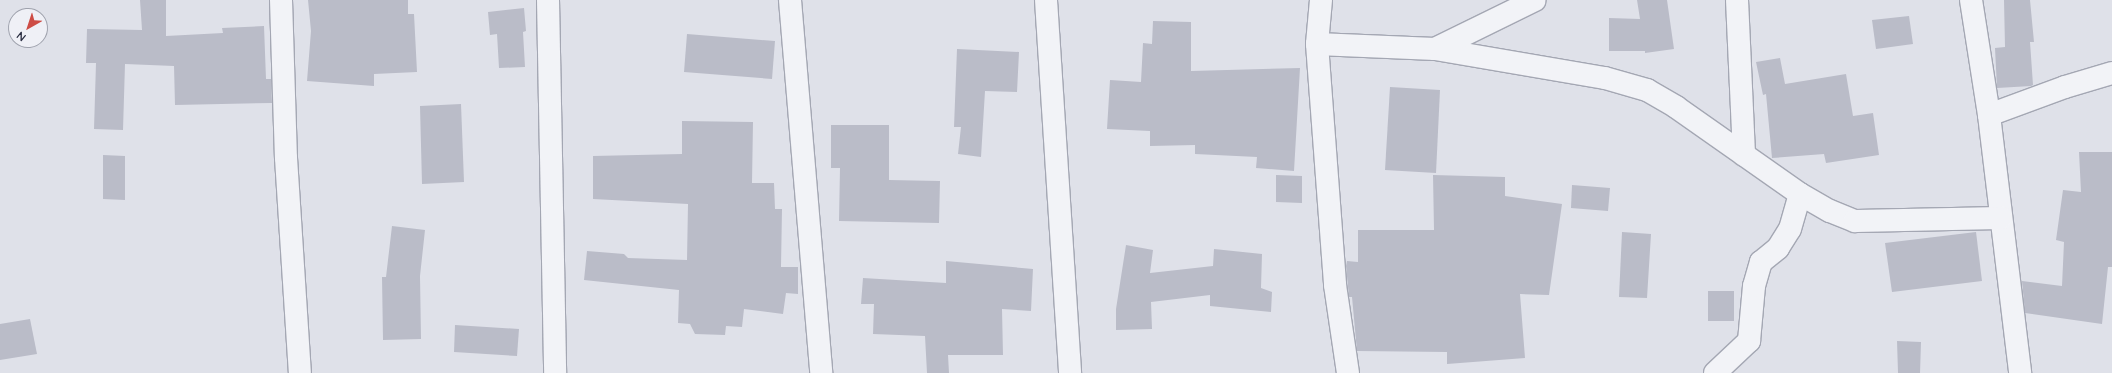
<!DOCTYPE html>
<style>
body{margin:0}
#map{position:relative;width:2112px;height:373px;overflow:hidden;background:#dfe1e9;font-family:Quicksand,sans-serif}
div>[style]{position:absolute}
.building>*{inset:0;background:#babcc8}
.roads{filter:drop-shadow(1px 0 #a4a7b3) drop-shadow(-1px 0 #a4a7b3) drop-shadow(0 1px #a4a7b3) drop-shadow(0 -1px #a4a7b3)}
.minor>*{height:22px;margin:-11px;padding:0 11px;transform-origin:11px;border-radius:11px;background:#f2f3f7}
span{translate:-50% -50%;white-space:nowrap;text-align:center;line-height:1.15;-webkit-text-stroke:3.5px #eff0f6;paint-order:stroke}
.north{position:absolute;left:8px;top:8px;width:40px;height:40px;box-sizing:border-box;background:#eff0f6;border:1px solid #9fa2ad;border-radius:50%;rotate:219deg;font-size:11px;font-weight:700;line-height:16px;text-align:center;color:#282c40}
.north::after{content:'';display:block;margin:auto;width:14px;height:18px;background:#cd4c45;clip-path:polygon(50% 0,100% 100%,50% 72%,0 100%)}
</style>
<div id="map">
<div class="building">
<i style="clip-path:polygon(140px 0,166px 0,166px 36px,223px 33px,222px 28px,264px 26px,266px 79px,271px 79px,272px 103px,175px 105px,174px 66px,125px 64px,123px 130px,94px 129px,96px 63px,86px 63px,87px 29px,142px 30px)"></i>
<i style="clip-path:polygon(308px 0,408px 0,408px 14px,414px 14px,417px 72px,374px 74px,374px 86px,307px 81px,311px 31px)"></i>
<i style="clip-path:polygon(1637px 0,1667px 0,1674px 49px,1645px 53px,1645px 51px,1609px 51px,1609px 18px,1640px 19px)"></i>
<i style="clip-path:polygon(2004px 0,2030px 0,2034px 42px,2030px 42px,2033px 85px,2031px 86px,1997px 88px,1995px 48px,2005px 47px)"></i>
<i style="clip-path:polygon(524px 8px,526px 31px,523px 32px,525px 67px,499px 68px,497px 34px,490px 35px,488px 12px)"></i>
<i style="clip-path:polygon(1909px 16px,1913px 44px,1876px 49px,1872px 20px)"></i>
<i style="clip-path:polygon(1153px 21px,1191px 22px,1191px 71px,1300px 68px,1294px 171px,1256px 168px,1257px 157px,1195px 154px,1195px 145px,1150px 146px,1150px 131px,1107px 129px,1110px 80px,1141px 82px,1143px 43px,1152px 44px)"></i>
<i style="clip-path:polygon(687px 34px,775px 41px,772px 79px,684px 72px)"></i>
<i style="clip-path:polygon(957px 49px,1019px 52px,1017px 92px,985px 91px,981px 157px,958px 154px,961px 127px,954px 127px)"></i>
<i style="clip-path:polygon(1780px 58px,1785px 84px,1846px 74px,1853px 116px,1873px 113px,1879px 155px,1826px 163px,1824px 154px,1772px 158px,1766px 94px,1763px 95px,1756px 62px)"></i>
<i style="clip-path:polygon(1390px 87px,1440px 90px,1436px 173px,1385px 170px)"></i>
<i style="clip-path:polygon(461px 104px,464px 182px,422px 184px,420px 106px)"></i>
<i style="clip-path:polygon(682px 121px,753px 122px,752px 183px,774px 183px,775px 209px,782px 209px,781px 267px,798px 267px,798px 294px,786px 293px,783px 314px,744px 309px,742px 327px,726px 326px,725px 335px,695px 334px,690px 324px,678px 323px,679px 290px,584px 280px,587px 251px,624px 254px,628px 258px,687px 260px,688px 204px,593px 199px,593px 156px,682px 154px)"></i>
<i style="clip-path:polygon(831px 125px,889px 125px,889px 180px,940px 181px,939px 223px,839px 221px,840px 168px,831px 168px)"></i>
<i style="clip-path:polygon(2079px 152px,2112px 152px,2112px 267px,2108px 267px,2102px 324px,2025px 313px,2022px 281px,2062px 286px,2064px 242px,2056px 240px,2063px 190px,2081px 192px)"></i>
<i style="clip-path:polygon(103px 155px,125px 156px,125px 200px,103px 199px)"></i>
<i style="clip-path:polygon(1276px 175px,1302px 176px,1302px 203px,1276px 202px)"></i>
<i style="clip-path:polygon(1433px 175px,1505px 177px,1505px 196px,1562px 204px,1549px 295px,1520px 294px,1525px 358px,1447px 364px,1447px 352px,1357px 351px,1352px 297px,1349px 297px,1346px 266px,1347px 261px,1358px 262px,1358px 230px,1434px 230px)"></i>
<i style="clip-path:polygon(1572px 185px,1610px 188px,1608px 211px,1571px 208px)"></i>
<i style="clip-path:polygon(392px 226px,425px 230px,420px 276px,421px 339px,383px 340px,382px 277px,386px 277px)"></i>
<i style="clip-path:polygon(1622px 232px,1651px 234px,1647px 298px,1619px 297px)"></i>
<i style="clip-path:polygon(1976px 232px,1982px 281px,1892px 292px,1885px 243px)"></i>
<i style="clip-path:polygon(1126px 245px,1153px 250px,1150px 273px,1213px 266px,1214px 249px,1262px 254px,1261px 288px,1272px 292px,1271px 312px,1210px 306px,1210px 295px,1151px 302px,1152px 329px,1116px 330px,1116px 309px)"></i>
<i style="clip-path:polygon(946px 261px,1033px 269px,1031px 311px,1002px 309px,1003px 355px,948px 355px,949px 373px,927px 373px,925px 336px,873px 334px,874px 304px,861px 304px,863px 278px,946px 283px)"></i>
<i style="clip-path:polygon(1708px 291px,1734px 291px,1734px 321px,1708px 321px)"></i>
<i style="clip-path:polygon(30px 319px,37px 354px,0 360px,0 324px)"></i>
<i style="clip-path:polygon(455px 325px,519px 329px,517px 356px,454px 352px)"></i>
<i style="clip-path:polygon(1897px 341px,1921px 342px,1920px 373px,1898px 373px)"></i>
</div>
<div class="roads">
<div class="minor">
<i style="left:281px;top:0;width:158px;rotate:88.2deg"></i>
<i style="left:286px;top:158px;width:215px;rotate:86.3deg"></i>
<i style="left:548px;top:0;width:373px;rotate:88.9deg"></i>
<i style="left:790px;top:0;width:374px;rotate:85.2deg"></i>
<i style="left:1046px;top:0;width:374px;rotate:86.3deg"></i>
<i style="left:1321px;top:0;width:44px;rotate:95.2deg"></i>
<i style="left:1317px;top:44px;width:242px;rotate:85.7deg"></i>
<i style="left:1335px;top:285px;width:89px;rotate:81.6deg"></i>
<i style="left:1737px;top:0;width:155px;rotate:87.4deg"></i>
<i style="left:1971px;top:0;width:116px;rotate:81.1deg"></i>
<i style="left:1989px;top:115px;width:260px;rotate:83.1deg"></i>
<i style="left:1317px;top:44px;width:118px;rotate:2.4deg"></i>
<i style="left:1435px;top:49px;width:172px;rotate:9.7deg"></i>
<i style="left:1605px;top:78px;width:44px;rotate:15.9deg"></i>
<i style="left:1647px;top:90px;width:34px;rotate:30deg"></i>
<i style="left:1676px;top:107px;width:151px;rotate:35.1deg"></i>
<i style="left:1800px;top:194px;width:34px;rotate:30deg"></i>
<i style="left:1830px;top:211px;width:27px;rotate:22deg"></i>
<i style="left:1855px;top:221px;width:146px;rotate:-1.2deg"></i>
<i style="left:1435px;top:49px;width:111px;rotate:-26.1deg"></i>
<i style="left:1989px;top:115px;width:81px;rotate:-20.2deg"></i>
<i style="left:2065px;top:87px;width:49px;rotate:-16.6deg"></i>
<i style="left:1715px;top:373px;width:47px;rotate:-43.3deg"></i>
<i style="left:1749px;top:341px;width:55px;rotate:-84.8deg"></i>
<i style="left:1754px;top:286px;width:25px;rotate:-74deg"></i>
<i style="left:1761px;top:262px;width:22px;rotate:-39deg"></i>
<i style="left:1778px;top:248px;width:22px;rotate:-58deg"></i>
<i style="left:1790px;top:229px;width:36px;rotate:-74deg"></i>
</div>
</div>
<div class="north">N</div>
</div>
